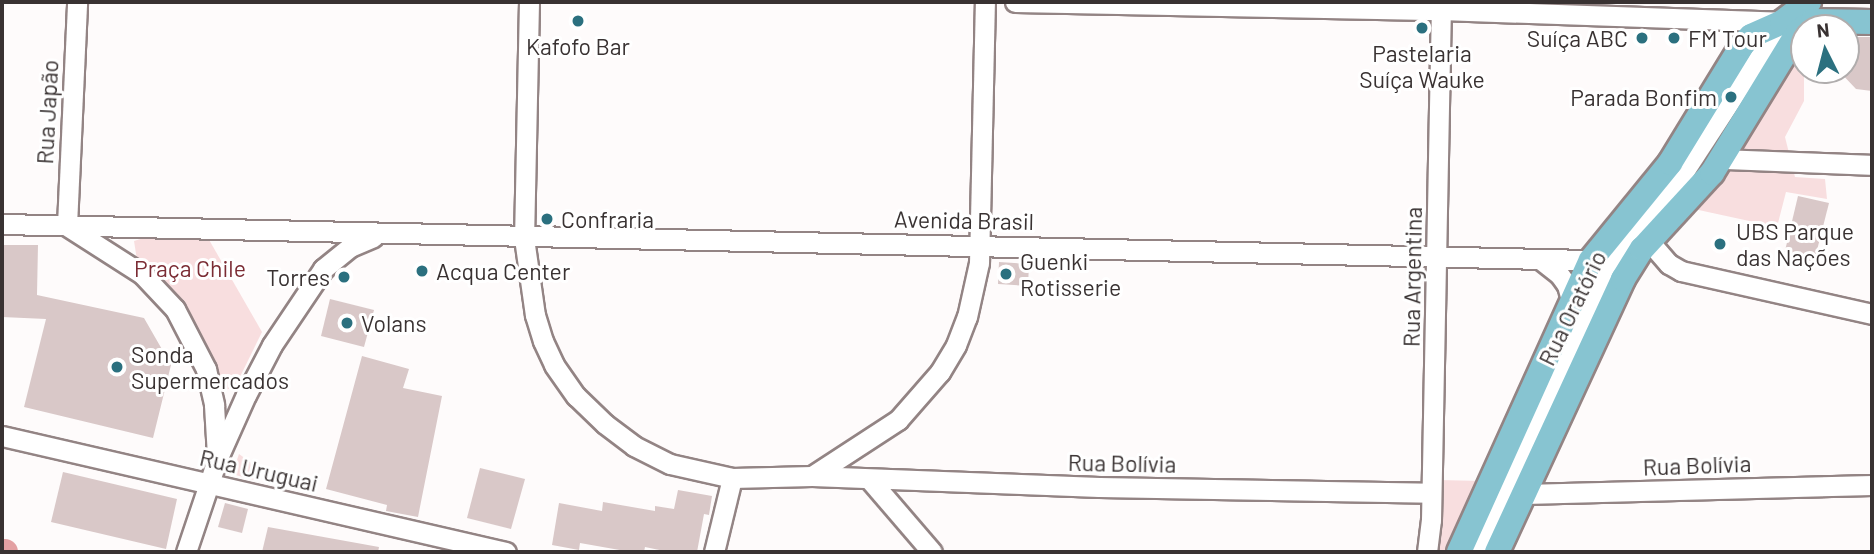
<!DOCTYPE html>
<meta charset="utf-8">
<style>
body{margin:0}
#map{position:relative;width:1874px;height:554px;overflow:hidden;background:#fefbfb;font-family:Barlow,sans-serif}
div>[style]{position:absolute}
.green>*{inset:0;background:#f8dedf}
.river>*{height:26px;margin:-13px;padding:0 13px;transform-origin:13px;border-radius:13px;background:#e3a0a2}
.building>*{inset:0;background:#d9c8c8}
.roads{filter:drop-shadow(2px 0 #938484) drop-shadow(-2px 0 #938484) drop-shadow(0 2px #938484) drop-shadow(0 -2px #938484)}
.minor>*{height:19px;margin:-9.5px;padding:0 9.5px;transform-origin:9.5px;border-radius:9.5px;background:#fff}
.major>*{height:24px;margin:-12px;padding:0 12px;transform-origin:12px;border-radius:12px;background:#87c4d1}
.dots>*{width:19px;height:19px;translate:-50% -50%;box-sizing:border-box;border:4px solid #fff;border-radius:50%}
span{translate:-50% -50%;white-space:nowrap;text-align:center;line-height:1.15;-webkit-text-stroke:6px #fff;paint-order:stroke}
.poi-label{font-size:23px;color:#393232}
.right{translate:-100% -50%;text-align:right}
.left{translate:0 -50%;text-align:left}
.street-label{font-size:23px;color:#393232}
.park-label{font-size:23px;color:#7b2c34}
.frame{position:absolute;inset:0;border:4px solid #393232;pointer-events:none}
.north{position:absolute;left:1790px;top:14px;width:70px;height:70px;box-sizing:border-box;background:#fff;border:2px solid #b0adad;border-radius:50%;rotate:354deg;font-size:19px;font-weight:700;line-height:28px;text-align:center;color:#393232}
.north::after{content:'';display:block;margin:auto;width:24px;height:32px;background:#2b707f;clip-path:polygon(50% 0,100% 100%,50% 72%,0 100%)}
</style>
<div id="map">
<div class="green">
<i style="clip-path:polygon(1804px 39px,1804px 101px,1785px 137px,1795px 177px,1825px 179px,1827px 199px,1786px 192px,1777px 227px,1694px 209px)"></i>
<i style="clip-path:polygon(147px 237px,208px 238px,262px 332px,235px 387px,222px 391px,217px 387px,137px 260px,134px 241px)"></i>
<i style="clip-path:polygon(239px 454px,250px 462px,254px 480px,232px 474px)"></i>
<i style="clip-path:polygon(1438px 480px,1482px 481px,1449px 552px,1433px 552px)"></i>
</div>
<div class="river">
<i style="left:2px;top:552px;width:3px"></i>
</div>
<div class="building">
<i style="clip-path:polygon(1857px 37px,1872px 37px,1872px 91px,1856px 89px,1838px 70px,1846px 70px,1846px 46px)"></i>
<i style="clip-path:polygon(1798px 196px,1829px 203px,1814px 262px,1784px 255px)"></i>
<i style="clip-path:polygon(2px 245px,38px 245px,37px 295px,144px 318px,171px 365px,153px 438px,24px 407px,46px 319px,2px 317px)"></i>
<i style="clip-path:polygon(999px 262px,1029px 264px,1028px 286px,998px 284px)"></i>
<i style="clip-path:polygon(330px 299px,374px 310px,364px 347px,321px 336px)"></i>
<i style="clip-path:polygon(362px 356px,409px 369px,403px 388px,442px 396px,418px 517px,386px 511px,387px 505px,326px 489px)"></i>
<i style="clip-path:polygon(480px 468px,525px 479px,511px 529px,467px 518px)"></i>
<i style="clip-path:polygon(63px 472px,177px 499px,166px 549px,51px 522px)"></i>
<i style="clip-path:polygon(678px 490px,712px 496px,709px 515px,704px 514px,697px 552px,669px 552px,645px 547px,644px 552px,631px 552px,580px 543px,579px 550px,552px 545px,559px 503px,602px 511px,603px 502px,655px 511px,655px 506px,674px 509px)"></i>
<i style="clip-path:polygon(225px 503px,248px 509px,242px 533px,218px 527px)"></i>
<i style="clip-path:polygon(268px 527px,379px 547px,378px 552px,262px 552px)"></i>
</div>
<div class="roads">
<div class="minor">
<i style="left:529px;top:2px;width:236px;rotate:91.2deg"></i>
<i style="left:524px;top:238px;width:78px;rotate:81.9deg"></i>
<i style="left:535px;top:315px;width:27px;rotate:73deg"></i>
<i style="left:543px;top:341px;width:26px;rotate:65deg"></i>
<i style="left:554px;top:365px;width:38px;rotate:55deg"></i>
<i style="left:576px;top:396px;width:40px;rotate:44deg"></i>
<i style="left:605px;top:424px;width:36px;rotate:37deg"></i>
<i style="left:634px;top:446px;width:40px;rotate:26.6deg"></i>
<i style="left:670px;top:464px;width:64px;rotate:12.7deg"></i>
<i style="left:732px;top:478px;width:80px;rotate:-1.4deg"></i>
<i style="left:812px;top:476px;width:103px;rotate:-33.1deg"></i>
<i style="left:898px;top:420px;width:64px;rotate:-48.8deg"></i>
<i style="left:940px;top:372px;width:31px;rotate:-59deg"></i>
<i style="left:956px;top:345px;width:30px;rotate:-69deg"></i>
<i style="left:967px;top:317px;width:55px;rotate:-77.5deg"></i>
<i style="left:979px;top:263px;width:261px;rotate:-88.7deg"></i>
<i style="left:1015px;top:2px;width:426px;rotate:1.1deg"></i>
<i style="left:1441px;top:10px;width:340px;rotate:2deg"></i>
<i style="left:1723px;top:159px;width:149px;rotate:2.3deg"></i>
<i style="left:2px;top:224px;width:1589px;rotate:1.3deg"></i>
<i style="left:67px;top:225px;width:223px;rotate:-87.4deg"></i>
<i style="left:67px;top:226px;width:89px;rotate:32.6deg"></i>
<i style="left:142px;top:274px;width:48px;rotate:46.7deg"></i>
<i style="left:175px;top:309px;width:68px;rotate:62.7deg"></i>
<i style="left:206px;top:369px;width:37px;rotate:77deg"></i>
<i style="left:214px;top:405px;width:50px;rotate:86.6deg"></i>
<i style="left:1648px;top:240px;width:32px;rotate:49deg"></i>
<i style="left:1669px;top:264px;width:14px;rotate:30deg"></i>
<i style="left:1681px;top:271px;width:196px;rotate:12.7deg"></i>
<i style="left:1541px;top:260px;width:23px;rotate:38deg"></i>
<i style="left:1559px;top:274px;width:14px;rotate:54deg"></i>
<i style="left:1567px;top:285px;width:20px;rotate:75deg"></i>
<i style="left:2px;top:436px;width:517px;rotate:12.96deg"></i>
<i style="left:812px;top:476px;width:287px;rotate:2.2deg"></i>
<i style="left:1099px;top:487px;width:332px;rotate:1deg"></i>
<i style="left:870px;top:480px;width:95px;rotate:49.3deg"></i>
<i style="left:1524px;top:494px;width:348px;rotate:-1.5deg"></i>
<i style="left:186px;top:552px;width:97px;rotate:-71.4deg"></i>
<i style="left:217px;top:460px;width:71px;rotate:-66deg"></i>
<i style="left:246px;top:395px;width:56px;rotate:-62.5deg"></i>
<i style="left:272px;top:345px;width:92px;rotate:-56.1deg"></i>
<i style="left:323px;top:269px;width:35px;rotate:-39deg"></i>
<i style="left:350px;top:247px;width:25px;rotate:-23deg"></i>
<i style="left:714px;top:552px;width:76px;rotate:-76.3deg"></i>
<i style="left:1427px;top:552px;width:32px;rotate:-83deg"></i>
<i style="left:1431px;top:520px;width:518px;rotate:-88.89deg"></i>
<i style="left:1477px;top:552px;width:323px;rotate:-64.9deg"></i>
<i style="left:1614px;top:259px;width:20px;rotate:-60deg"></i>
<i style="left:1624px;top:242px;width:94px;rotate:-49.7deg"></i>
<i style="left:1685px;top:170px;width:177px;rotate:-56.8deg"></i>
</div>
<div class="major">
<i style="left:1459px;top:552px;width:320px;rotate:-65.7deg"></i>
<i style="left:1591px;top:260px;width:125px;rotate:-50.8deg"></i>
<i style="left:1670px;top:163px;width:140px;rotate:-58.5deg"></i>
<i style="left:1743px;top:44px;width:11px;rotate:-45deg"></i>
<i style="left:1751px;top:36px;width:34px;rotate:-24deg"></i>
<i style="left:1782px;top:22px;width:34px;rotate:-37deg"></i>
<i style="left:1497px;top:552px;width:301px;rotate:-65.2deg"></i>
<i style="left:1623px;top:279px;width:36px;rotate:-58deg"></i>
<i style="left:1642px;top:249px;width:103px;rotate:-47.4deg"></i>
<i style="left:1712px;top:173px;width:165px;rotate:-58.6deg"></i>
<i style="left:1798px;top:32px;width:19px;rotate:-36deg"></i>
<i style="left:1813px;top:21px;width:59px;rotate:1deg"></i>
</div>
</div>
<div class="dots">
<i style="left:578px;top:21px;background:#2b707f"></i>
<i style="left:1422px;top:28px;background:#2b707f"></i>
<i style="left:1642px;top:38px;background:#2b707f"></i>
<i style="left:1674px;top:38px;background:#2b707f"></i>
<i style="left:1731px;top:97px;background:#2b707f"></i>
<i style="left:547px;top:219px;background:#2b707f"></i>
<i style="left:1720px;top:244px;background:#2b707f"></i>
<i style="left:422px;top:271px;background:#2b707f"></i>
<i style="left:1006px;top:274px;background:#2b707f"></i>
<i style="left:344px;top:277px;background:#2b707f"></i>
<i style="left:347px;top:323px;background:#2b707f"></i>
<i style="left:117px;top:367px;background:#2b707f"></i>
</div>
<div class="poi-label">
<span class="right" style="left:1628px;top:38px">Suíça ABC</span>
<span class="left" style="left:1688px;top:38px">FM Tour</span>
<span style="left:578px;top:46px">Kafofo Bar</span>
<span style="left:1422px;top:66px">Pastelaria<br>Suíça Wauke</span>
<span class="right" style="left:1717px;top:97px">Parada Bonfim</span>
<span class="left" style="left:561px;top:219px">Confraria</span>
<span class="left" style="left:1736px;top:244px">UBS Parque<br>das Nações</span>
<span class="left" style="left:1020px;top:274px">Guenki<br>Rotisserie</span>
<span class="left" style="left:436px;top:271px">Acqua Center</span>
<span class="right" style="left:330px;top:277px">Torres</span>
<span class="left" style="left:361px;top:323px">Volans</span>
<span class="left" style="left:131px;top:367px">Sonda<br>Supermercados</span>
</div>
<div class="street-label">
<span style="left:47px;top:112px;rotate:-87deg">Rua Japão</span>
<span style="left:964px;top:220px;rotate:1deg">Avenida Brasil</span>
<span style="left:1412px;top:277px;rotate:-89deg">Rua Argentina</span>
<span style="left:1572px;top:308px;rotate:-64deg">Rua Oratório</span>
<span style="left:1122px;top:463px;rotate:1deg">Rua Bolívia</span>
<span style="left:1697px;top:465px;rotate:-2deg">Rua Bolívia</span>
<span style="left:259px;top:470px;rotate:13deg">Rua Uruguai</span>
</div>
<div class="park-label">
<span style="left:190px;top:268px">Praça Chile</span>
</div>
<div class="frame"></div>
<div class="north">N</div>
</div>
